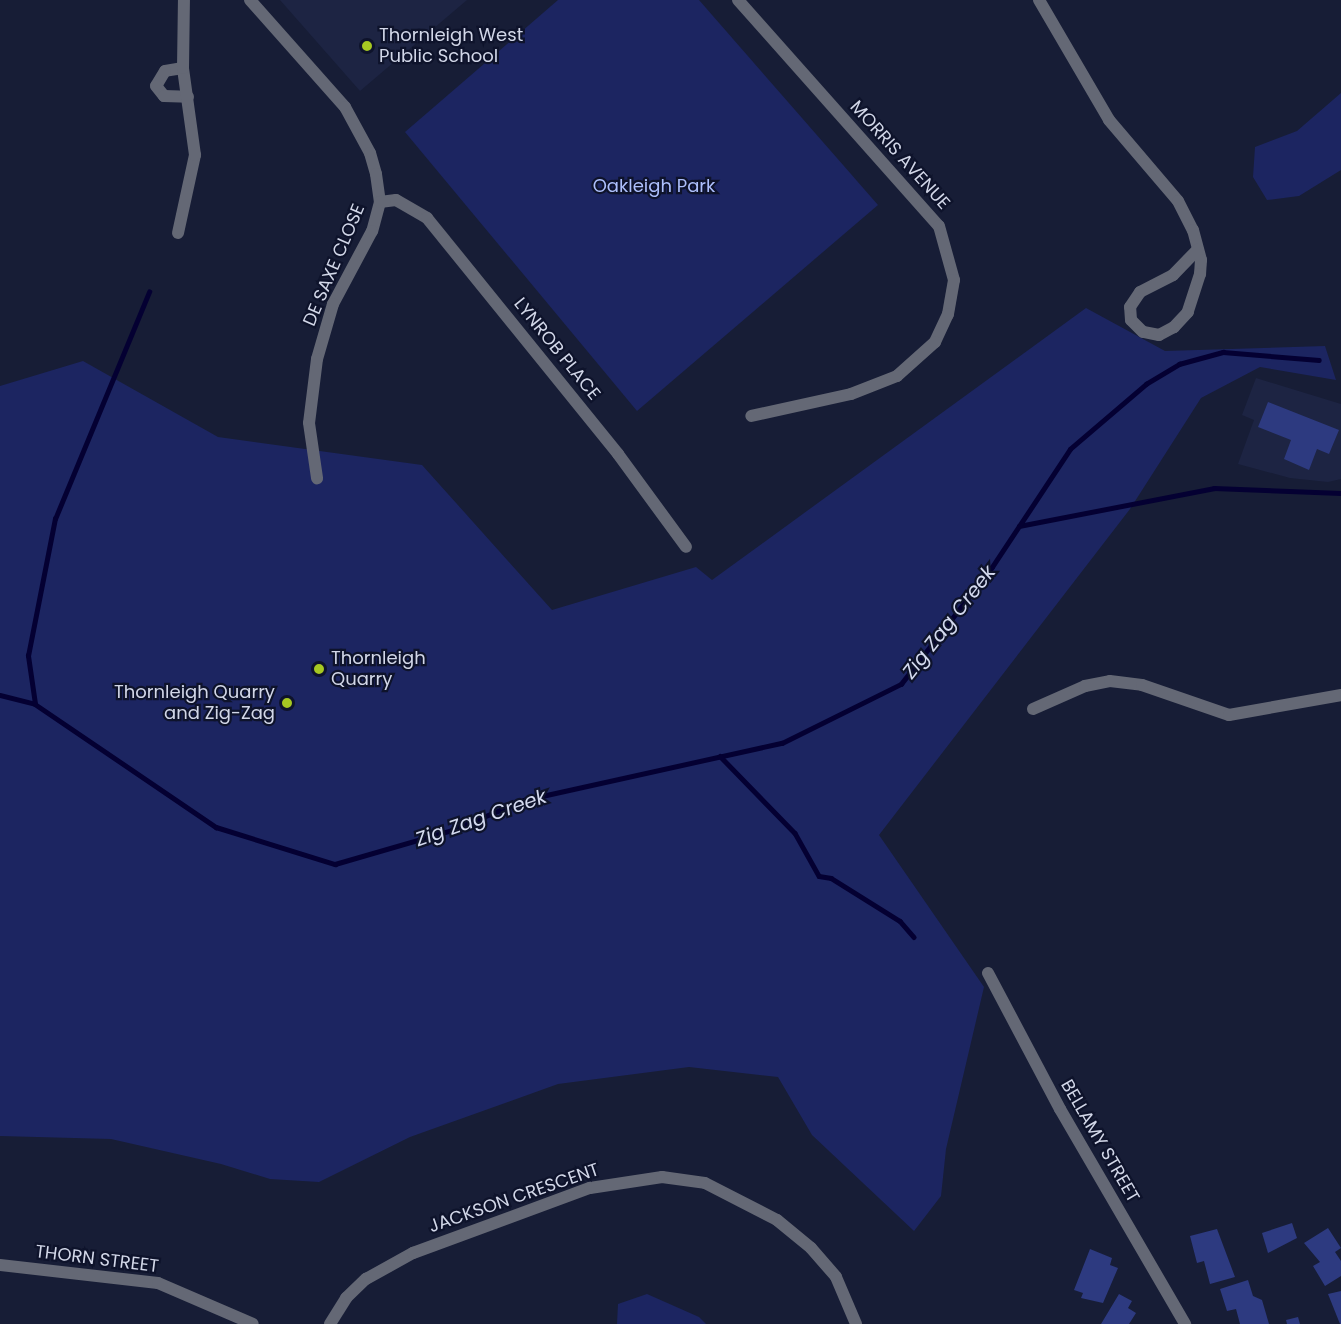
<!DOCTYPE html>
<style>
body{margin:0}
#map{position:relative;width:1341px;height:1324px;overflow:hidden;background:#171d36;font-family:Poppins,sans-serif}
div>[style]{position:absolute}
.built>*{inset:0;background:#1d2443}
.green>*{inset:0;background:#1c2561}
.stream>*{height:4.5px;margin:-2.25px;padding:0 2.25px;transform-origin:2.25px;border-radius:2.25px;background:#040032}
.building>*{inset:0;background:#2d3a80}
.street>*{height:12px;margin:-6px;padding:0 6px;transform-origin:6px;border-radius:6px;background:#646875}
.dots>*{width:16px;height:16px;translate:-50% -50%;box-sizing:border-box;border:3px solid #0e132b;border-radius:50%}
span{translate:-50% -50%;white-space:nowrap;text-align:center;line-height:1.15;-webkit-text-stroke:4.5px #0e132b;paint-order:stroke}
.poi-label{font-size:18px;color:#d2d7e8}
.left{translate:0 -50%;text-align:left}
.right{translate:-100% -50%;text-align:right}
.street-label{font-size:18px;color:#d2d7e8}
.park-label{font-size:18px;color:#adbffc}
.water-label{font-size:20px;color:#d4daef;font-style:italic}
</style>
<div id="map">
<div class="built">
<i style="clip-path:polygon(280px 0,467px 0,360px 91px)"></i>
<i style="clip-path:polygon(1256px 378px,1341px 404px,1341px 479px,1328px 482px,1290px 478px,1238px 464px,1254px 420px,1242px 415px)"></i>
</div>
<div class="green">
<i style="clip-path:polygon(558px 0,699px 0,878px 205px,637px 411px,405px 132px)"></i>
<i style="clip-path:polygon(1341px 93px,1341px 170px,1299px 196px,1267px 200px,1253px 177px,1255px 147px,1297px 131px)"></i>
<i style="clip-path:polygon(1086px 308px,1165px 351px,1325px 346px,1336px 380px,1260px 367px,1201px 398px,1130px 509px,879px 835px,984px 987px,946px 1149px,941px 1196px,914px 1231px,812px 1135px,778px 1077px,689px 1067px,558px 1084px,410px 1137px,319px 1182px,270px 1179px,221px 1164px,111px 1139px,0 1136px,0 386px,83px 361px,218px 437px,422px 465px,552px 610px,696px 567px,712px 580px)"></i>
<i style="clip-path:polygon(647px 1294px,699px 1317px,706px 1324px,617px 1324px,618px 1304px)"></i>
</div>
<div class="stream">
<i style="left:1019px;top:526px;width:199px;rotate:-11deg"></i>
<i style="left:1214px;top:488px;width:127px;rotate:2.3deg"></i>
<i style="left:0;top:695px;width:36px;rotate:14deg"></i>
<i style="left:35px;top:704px;width:219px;rotate:34.2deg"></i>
<i style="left:216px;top:827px;width:125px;rotate:17.3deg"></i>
<i style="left:335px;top:864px;width:122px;rotate:-16.2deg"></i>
<i style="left:452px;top:830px;width:78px;rotate:-22.6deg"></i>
<i style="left:524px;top:800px;width:264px;rotate:-12.5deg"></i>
<i style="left:782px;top:743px;width:133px;rotate:-26.4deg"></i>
<i style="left:901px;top:684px;width:148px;rotate:-52.1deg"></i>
<i style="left:992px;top:567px;width:141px;rotate:-56.5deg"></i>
<i style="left:1070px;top:449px;width:100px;rotate:-40.5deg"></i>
<i style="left:1146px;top:384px;width:39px;rotate:-31deg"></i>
<i style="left:1179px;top:364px;width:46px;rotate:-15.3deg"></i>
<i style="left:1223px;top:352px;width:96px;rotate:4.8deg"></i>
<i style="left:35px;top:704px;width:49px;rotate:-98.3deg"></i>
<i style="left:28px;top:656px;width:140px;rotate:-78.9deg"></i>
<i style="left:55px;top:519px;width:246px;rotate:-67.5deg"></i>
<i style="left:720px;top:756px;width:107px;rotate:45.8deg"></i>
<i style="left:795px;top:833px;width:49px;rotate:60.8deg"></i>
<i style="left:819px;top:876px;width:12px;rotate:9deg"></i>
<i style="left:831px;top:878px;width:81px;rotate:31.9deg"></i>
<i style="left:900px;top:921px;width:21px;rotate:49deg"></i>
</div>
<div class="building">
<i style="clip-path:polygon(1268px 402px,1339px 430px,1329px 454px,1317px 449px,1309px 470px,1284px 459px,1291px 440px,1258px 427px)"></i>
<i style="clip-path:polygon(1292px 1223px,1297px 1238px,1268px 1253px,1262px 1233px)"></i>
<i style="clip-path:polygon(1328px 1228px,1341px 1248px,1335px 1252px,1341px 1261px,1341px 1276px,1325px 1286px,1313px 1266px,1320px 1262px,1304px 1243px)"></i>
<i style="clip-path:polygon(1217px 1229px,1235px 1277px,1210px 1284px,1204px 1261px,1197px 1263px,1190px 1236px)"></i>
<i style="clip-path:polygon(1090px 1249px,1112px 1258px,1110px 1265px,1118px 1268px,1103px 1303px,1081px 1298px,1083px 1293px,1074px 1290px)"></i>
<i style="clip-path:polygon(1248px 1280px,1253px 1296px,1262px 1300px,1269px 1324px,1240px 1324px,1236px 1309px,1227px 1311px,1220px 1289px)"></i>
<i style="clip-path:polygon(1341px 1291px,1341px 1324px,1340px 1324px,1328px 1294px)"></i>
<i style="clip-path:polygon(1119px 1294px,1132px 1301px,1128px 1308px,1136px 1313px,1129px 1324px,1101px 1324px)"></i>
<i style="clip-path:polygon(1298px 1317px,1300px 1324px,1287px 1324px,1286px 1320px)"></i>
</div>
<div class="street">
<i style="left:250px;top:0;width:143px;rotate:48.4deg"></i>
<i style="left:345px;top:107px;width:52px;rotate:61.5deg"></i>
<i style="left:370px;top:153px;width:22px;rotate:74deg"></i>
<i style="left:376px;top:174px;width:28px;rotate:82deg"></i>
<i style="left:380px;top:202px;width:30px;rotate:105deg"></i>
<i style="left:372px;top:231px;width:83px;rotate:118.1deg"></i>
<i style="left:333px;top:304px;width:57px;rotate:106.2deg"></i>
<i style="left:317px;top:359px;width:64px;rotate:97.1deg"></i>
<i style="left:309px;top:423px;width:56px;rotate:81.7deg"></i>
<i style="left:738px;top:0;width:302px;rotate:48.4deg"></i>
<i style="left:939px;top:226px;width:56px;rotate:74.5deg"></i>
<i style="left:954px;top:280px;width:35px;rotate:100deg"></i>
<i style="left:948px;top:314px;width:31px;rotate:115deg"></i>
<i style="left:935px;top:342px;width:51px;rotate:138.2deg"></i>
<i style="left:897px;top:376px;width:49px;rotate:158.6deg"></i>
<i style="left:851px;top:394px;width:102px;rotate:167.6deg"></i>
<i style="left:1039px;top:0;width:139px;rotate:59.7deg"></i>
<i style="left:1109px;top:120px;width:106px;rotate:49.6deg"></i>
<i style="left:1178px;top:201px;width:33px;rotate:63deg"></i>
<i style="left:1193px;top:230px;width:31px;rotate:75deg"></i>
<i style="left:1201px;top:260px;width:14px;rotate:94deg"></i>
<i style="left:1200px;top:274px;width:40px;rotate:108deg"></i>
<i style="left:1188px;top:312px;width:21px;rotate:133deg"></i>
<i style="left:1174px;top:327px;width:17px;rotate:152deg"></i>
<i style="left:1159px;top:335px;width:16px;rotate:-169deg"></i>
<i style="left:1143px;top:332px;width:17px;rotate:-135deg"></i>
<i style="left:1131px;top:320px;width:13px;rotate:-94deg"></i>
<i style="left:1130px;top:307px;width:18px;rotate:-56deg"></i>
<i style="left:1140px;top:292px;width:37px;rotate:-27deg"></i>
<i style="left:1173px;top:275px;width:35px;rotate:-46deg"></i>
<i style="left:183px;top:68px;width:18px;rotate:171deg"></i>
<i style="left:165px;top:71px;width:17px;rotate:121deg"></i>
<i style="left:156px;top:86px;width:13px;rotate:51deg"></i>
<i style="left:164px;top:96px;width:24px;rotate:2deg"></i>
<i style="left:380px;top:202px;width:16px;rotate:-7deg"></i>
<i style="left:396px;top:200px;width:36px;rotate:30deg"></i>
<i style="left:427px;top:218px;width:304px;rotate:51deg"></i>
<i style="left:618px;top:454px;width:115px;rotate:53.8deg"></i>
<i style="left:178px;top:233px;width:80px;rotate:-77.7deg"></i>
<i style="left:195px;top:155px;width:88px;rotate:-97.9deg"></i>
<i style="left:183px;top:68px;width:68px;rotate:-89.2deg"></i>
<i style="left:1033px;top:709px;width:57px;rotate:-23.9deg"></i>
<i style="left:1085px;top:686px;width:25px;rotate:-11deg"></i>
<i style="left:1110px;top:681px;width:32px;rotate:7deg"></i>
<i style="left:1142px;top:685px;width:92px;rotate:19deg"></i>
<i style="left:1229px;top:715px;width:114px;rotate:-10.1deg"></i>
<i style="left:988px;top:973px;width:154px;rotate:62.1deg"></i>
<i style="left:1060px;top:1109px;width:249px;rotate:59.8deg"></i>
<i style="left:0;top:1265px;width:159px;rotate:6.5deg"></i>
<i style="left:158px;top:1283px;width:103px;rotate:23.3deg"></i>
<i style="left:330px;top:1324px;width:31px;rotate:-58deg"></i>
<i style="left:346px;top:1298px;width:28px;rotate:-44deg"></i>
<i style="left:366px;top:1279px;width:54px;rotate:-29deg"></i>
<i style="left:413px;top:1253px;width:189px;rotate:-20.2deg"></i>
<i style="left:590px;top:1188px;width:73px;rotate:-8.7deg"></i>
<i style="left:662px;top:1177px;width:43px;rotate:7.9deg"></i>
<i style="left:705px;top:1183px;width:81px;rotate:27.2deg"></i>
<i style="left:777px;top:1220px;width:44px;rotate:39.5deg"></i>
<i style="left:811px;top:1248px;width:38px;rotate:49deg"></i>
<i style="left:836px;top:1277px;width:51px;rotate:66.9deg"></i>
</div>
<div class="dots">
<i style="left:367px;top:46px;background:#a6c822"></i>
<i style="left:319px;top:669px;background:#a6c822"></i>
<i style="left:287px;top:703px;background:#a6c822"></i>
</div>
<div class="poi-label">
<span class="left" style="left:379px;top:46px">Thornleigh West<br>Public School</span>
<span class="left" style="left:331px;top:669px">Thornleigh<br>Quarry</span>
<span class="right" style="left:275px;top:703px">Thornleigh Quarry<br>and Zig-Zag</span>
</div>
<div class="street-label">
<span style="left:900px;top:155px;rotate:48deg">MORRIS AVENUE</span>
<span style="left:334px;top:265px;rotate:-67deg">DE SAXE CLOSE</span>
<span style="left:557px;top:349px;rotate:51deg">LYNROB PLACE</span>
<span style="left:1100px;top:1141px;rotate:60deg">BELLAMY STREET</span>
<span style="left:514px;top:1198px;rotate:-19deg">JACKSON CRESCENT</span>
<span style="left:97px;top:1259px;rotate:7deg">THORN STREET</span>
</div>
<div class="park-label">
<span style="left:654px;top:186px">Oakleigh Park</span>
</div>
<div class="water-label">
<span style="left:949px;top:622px;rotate:-52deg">Zig Zag Creek</span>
<span style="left:481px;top:818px;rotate:-19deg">Zig Zag Creek</span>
</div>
</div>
